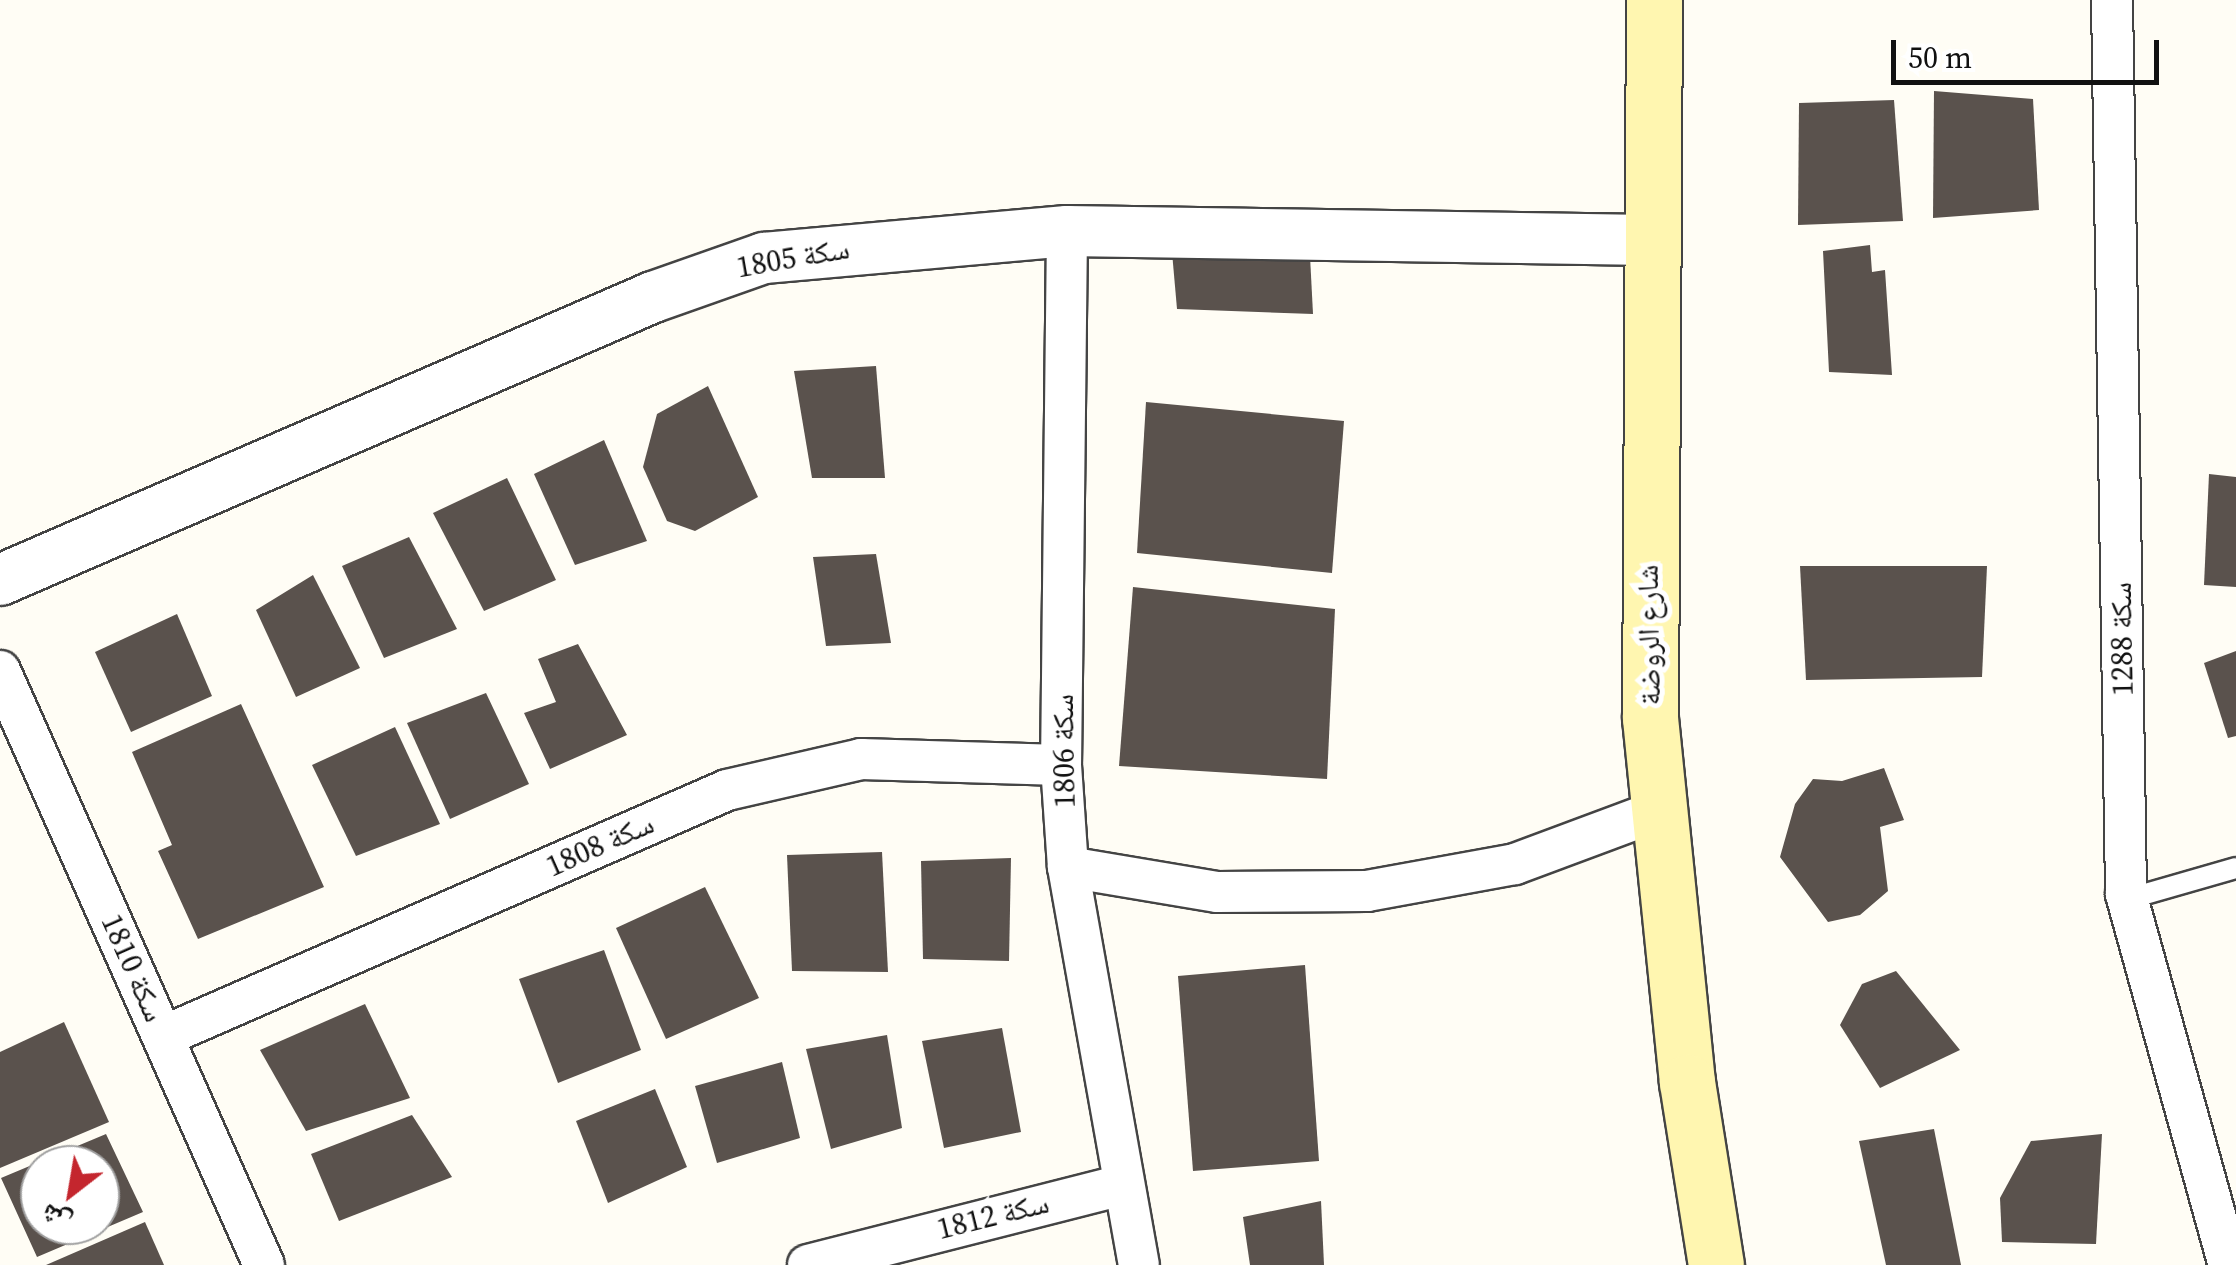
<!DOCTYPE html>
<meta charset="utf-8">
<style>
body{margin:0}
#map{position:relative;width:2236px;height:1265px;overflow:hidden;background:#fffdf5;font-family:"Source Serif 4","Noto Naskh Arabic",serif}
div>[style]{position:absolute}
.building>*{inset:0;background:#5a524d}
.roads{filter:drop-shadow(2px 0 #444) drop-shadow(-2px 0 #444) drop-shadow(0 2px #444) drop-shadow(0 -2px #444)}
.service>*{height:20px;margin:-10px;padding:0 10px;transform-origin:10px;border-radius:10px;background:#fff}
.minor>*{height:40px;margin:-20px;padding:0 20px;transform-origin:20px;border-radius:20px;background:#fff}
.tertiary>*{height:50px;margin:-25px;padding:0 25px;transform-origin:25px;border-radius:25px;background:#fff}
.secondary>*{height:55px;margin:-27.5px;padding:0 27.5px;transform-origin:27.5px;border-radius:27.5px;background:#fff6b0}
span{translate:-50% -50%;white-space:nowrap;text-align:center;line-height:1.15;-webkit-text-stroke:10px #fff;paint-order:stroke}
.street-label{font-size:30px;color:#111}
.north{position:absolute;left:20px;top:1145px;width:100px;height:100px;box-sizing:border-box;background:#fff;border:2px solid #a0a0a0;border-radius:50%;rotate:211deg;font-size:28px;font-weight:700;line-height:40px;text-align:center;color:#111}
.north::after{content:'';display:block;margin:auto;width:35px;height:45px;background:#c4262e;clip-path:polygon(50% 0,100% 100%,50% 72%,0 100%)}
.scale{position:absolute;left:1891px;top:40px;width:268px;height:45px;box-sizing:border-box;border:5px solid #111;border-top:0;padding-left:12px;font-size:30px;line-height:35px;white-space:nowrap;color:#111;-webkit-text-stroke:8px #fff;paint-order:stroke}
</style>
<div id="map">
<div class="building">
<i style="clip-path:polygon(1934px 91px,2033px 99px,2039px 210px,1933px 218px)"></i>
<i style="clip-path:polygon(1894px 100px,1903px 221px,1798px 225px,1799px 103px)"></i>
<i style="clip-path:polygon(1870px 245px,1872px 272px,1885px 270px,1892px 375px,1829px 372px,1823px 251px)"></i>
<i style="clip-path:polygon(1172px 252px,1310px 256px,1313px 314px,1177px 309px)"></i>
<i style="clip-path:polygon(876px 366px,885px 478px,812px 478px,794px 371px)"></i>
<i style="clip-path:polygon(708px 386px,758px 497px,695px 531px,667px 521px,643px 467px,657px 414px)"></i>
<i style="clip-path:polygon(1146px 402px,1344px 421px,1332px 573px,1137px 553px)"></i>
<i style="clip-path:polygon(604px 440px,647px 541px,575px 565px,534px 474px)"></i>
<i style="clip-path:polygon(2209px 474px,2236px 477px,2236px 587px,2204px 585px)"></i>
<i style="clip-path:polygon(507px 478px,556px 580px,484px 611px,433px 513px)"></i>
<i style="clip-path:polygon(409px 537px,457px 629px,384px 658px,342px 566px)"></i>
<i style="clip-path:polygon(876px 554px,891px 643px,826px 646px,813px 557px)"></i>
<i style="clip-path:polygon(1800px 566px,1987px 566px,1982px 677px,1806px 680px)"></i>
<i style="clip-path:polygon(313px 575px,360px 668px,296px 697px,256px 610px)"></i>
<i style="clip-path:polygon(1133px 587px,1335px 609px,1327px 779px,1119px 766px)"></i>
<i style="clip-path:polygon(177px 614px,212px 696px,131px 732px,95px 652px)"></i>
<i style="clip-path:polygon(578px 644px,627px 735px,550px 769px,524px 713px,556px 702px,538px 659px)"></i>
<i style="clip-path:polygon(2236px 651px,2236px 736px,2228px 738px,2204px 663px)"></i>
<i style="clip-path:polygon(486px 693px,529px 784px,450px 819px,407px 723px)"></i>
<i style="clip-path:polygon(241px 704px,324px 887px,198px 939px,158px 851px,172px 845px,132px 752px)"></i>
<i style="clip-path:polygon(395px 727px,440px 824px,356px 856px,312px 765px)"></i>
<i style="clip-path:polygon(1884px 768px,1904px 820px,1880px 827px,1888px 891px,1860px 915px,1828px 922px,1780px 857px,1795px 804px,1813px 779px,1842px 781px)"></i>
<i style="clip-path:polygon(882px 852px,888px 972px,792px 971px,787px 855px)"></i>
<i style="clip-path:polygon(1011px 858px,1009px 961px,923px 959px,921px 861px)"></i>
<i style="clip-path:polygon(705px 887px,759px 998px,666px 1039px,616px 928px)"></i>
<i style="clip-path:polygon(604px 950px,641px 1050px,558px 1083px,519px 979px)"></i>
<i style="clip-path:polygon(1305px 965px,1319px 1161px,1193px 1171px,1178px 976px)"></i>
<i style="clip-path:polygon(1896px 971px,1960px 1050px,1880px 1088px,1840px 1025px,1862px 984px)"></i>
<i style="clip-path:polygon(365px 1004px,410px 1098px,306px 1131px,260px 1050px)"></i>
<i style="clip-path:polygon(64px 1022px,109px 1122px,0 1168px,0 1052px)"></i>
<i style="clip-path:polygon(1002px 1028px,1021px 1132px,944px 1148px,922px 1041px)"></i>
<i style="clip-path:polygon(887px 1035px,902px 1128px,831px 1149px,806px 1049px)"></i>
<i style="clip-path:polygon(782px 1062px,800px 1138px,717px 1163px,695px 1086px)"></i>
<i style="clip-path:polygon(655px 1089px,687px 1167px,608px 1203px,576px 1121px)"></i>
<i style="clip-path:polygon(412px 1115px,452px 1177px,339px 1221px,311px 1154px)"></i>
<i style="clip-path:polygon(1934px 1129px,1961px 1265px,1886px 1265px,1859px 1141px)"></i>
<i style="clip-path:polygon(evenodd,106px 1134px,143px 1212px,37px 1257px,1px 1178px,106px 1134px,40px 1165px,100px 1165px,100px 1225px,40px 1225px,40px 1165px)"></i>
<i style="clip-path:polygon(2102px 1134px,2096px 1244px,2002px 1242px,2000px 1198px,2031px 1141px)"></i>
<i style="clip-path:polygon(1321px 1201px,1324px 1265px,1250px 1265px,1243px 1217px)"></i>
<i style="clip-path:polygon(145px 1222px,164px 1265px,46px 1265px)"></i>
</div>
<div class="roads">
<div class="service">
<i style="left:2128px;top:899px;width:112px;rotate:-16deg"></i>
</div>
<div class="minor">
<i style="left:2112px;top:0;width:894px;rotate:89.1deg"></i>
<i style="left:2126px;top:894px;width:385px;rotate:74.5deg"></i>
<i style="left:1067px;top:231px;width:534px;rotate:90.64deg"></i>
<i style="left:1061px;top:765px;width:102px;rotate:86.1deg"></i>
<i style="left:1068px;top:867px;width:404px;rotate:79.9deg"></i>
<i style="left:0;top:671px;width:650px;rotate:66.04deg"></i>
<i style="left:1068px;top:867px;width:151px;rotate:9.5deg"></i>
<i style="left:1217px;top:892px;width:150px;rotate:-0.4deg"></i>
<i style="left:1367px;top:891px;width:150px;rotate:-10.3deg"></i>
<i style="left:1515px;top:864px;width:149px;rotate:-20.4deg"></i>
<i style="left:164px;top:1036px;width:614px;rotate:-23.6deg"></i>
<i style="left:727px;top:790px;width:138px;rotate:-13deg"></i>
<i style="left:861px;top:759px;width:200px;rotate:1.7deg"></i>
<i style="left:808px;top:1265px;width:323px;rotate:-14.3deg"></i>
</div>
<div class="tertiary">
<i style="left:0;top:580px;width:712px;rotate:-23.43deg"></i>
<i style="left:653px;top:297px;width:118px;rotate:-19.4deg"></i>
<i style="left:764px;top:258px;width:304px;rotate:-5.1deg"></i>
<i style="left:1067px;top:231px;width:583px;rotate:0.88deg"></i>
</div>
<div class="secondary">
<i style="left:1654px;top:0;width:718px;rotate:90.32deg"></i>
<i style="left:1650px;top:718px;width:366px;rotate:84.2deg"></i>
<i style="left:1687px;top:1082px;width:185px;rotate:81deg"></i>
</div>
</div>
<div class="street-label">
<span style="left:793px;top:258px;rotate:-10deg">سكة 1805</span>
<span style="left:1649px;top:635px;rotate:-91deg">شارع الروضة</span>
<span style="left:2122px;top:639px;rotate:-91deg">سكة 1288</span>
<span style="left:1064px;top:751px;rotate:-91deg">سكة 1806</span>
<span style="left:600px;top:845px;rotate:-24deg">سكة 1808</span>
<span style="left:133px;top:968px;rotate:66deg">سكة 1810</span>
<span style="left:993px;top:1216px;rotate:-14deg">سكة 1812</span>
</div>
<div class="north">ش</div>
<div class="scale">50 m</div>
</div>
